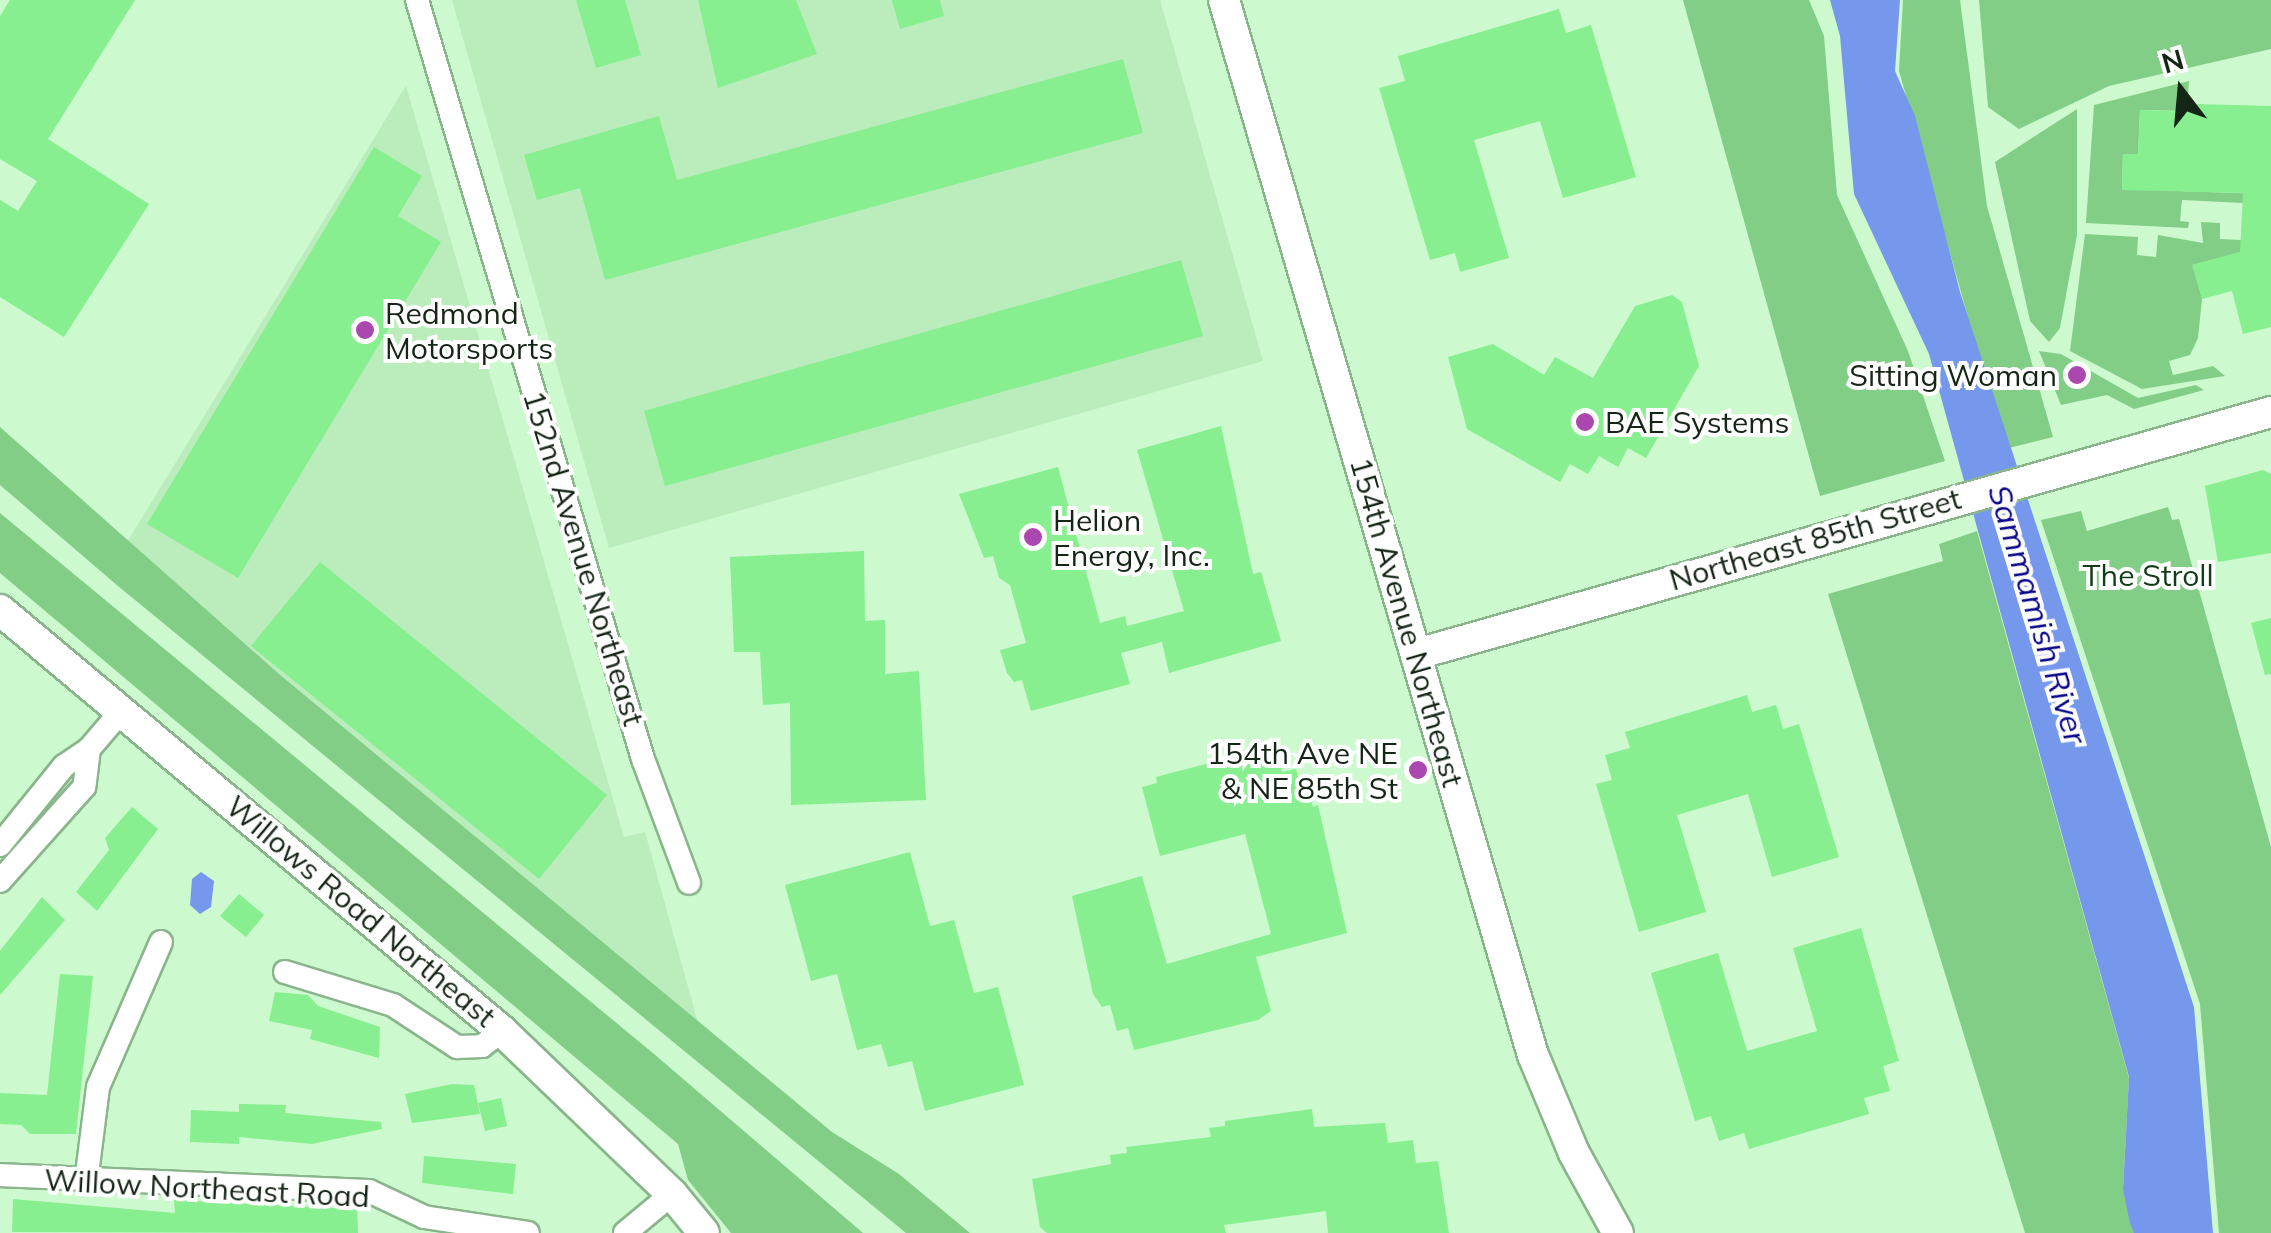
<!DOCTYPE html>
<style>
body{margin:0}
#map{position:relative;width:2271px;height:1233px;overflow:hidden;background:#ccf9ce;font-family:Mulish,sans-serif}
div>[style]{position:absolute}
.built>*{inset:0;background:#baecbc}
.green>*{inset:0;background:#82ce87}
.water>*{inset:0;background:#7598ec}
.building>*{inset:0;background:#87ef90}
.roads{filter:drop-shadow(2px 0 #8ab58c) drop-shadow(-2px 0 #8ab58c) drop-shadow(0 2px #8ab58c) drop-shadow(0 -2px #8ab58c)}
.street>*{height:22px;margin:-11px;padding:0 11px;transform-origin:11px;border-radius:11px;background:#fff}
.secondary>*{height:30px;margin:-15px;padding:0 15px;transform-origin:15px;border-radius:15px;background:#fff}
.dots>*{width:28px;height:28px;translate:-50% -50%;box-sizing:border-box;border:5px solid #fff;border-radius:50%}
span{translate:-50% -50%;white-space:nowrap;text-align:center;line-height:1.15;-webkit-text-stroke:8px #fff;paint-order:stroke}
.poi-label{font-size:30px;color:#152516}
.left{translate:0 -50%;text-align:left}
.right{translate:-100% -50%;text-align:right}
.street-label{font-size:30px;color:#152516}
.park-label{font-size:30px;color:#133d19}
.water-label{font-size:32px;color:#070388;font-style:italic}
.north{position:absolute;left:2131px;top:40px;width:100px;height:100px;-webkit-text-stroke:8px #fff;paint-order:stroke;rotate:344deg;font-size:28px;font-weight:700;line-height:40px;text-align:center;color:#152516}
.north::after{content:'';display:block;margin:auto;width:35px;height:45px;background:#152516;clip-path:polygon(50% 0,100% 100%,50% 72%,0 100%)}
</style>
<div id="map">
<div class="built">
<i style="clip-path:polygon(452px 0,1160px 0,1263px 361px,609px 548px)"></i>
<i style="clip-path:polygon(406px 86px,624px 837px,645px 832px,698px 1023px,118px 557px)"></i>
</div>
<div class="green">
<i style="clip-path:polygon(1683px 0,1809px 0,1824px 36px,1837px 195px,1908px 351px,1945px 461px,1820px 496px)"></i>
<i style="clip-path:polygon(1903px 0,1960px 0,1987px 206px,2053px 437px,2005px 449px,1899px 71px)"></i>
<i style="clip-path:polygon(1979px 0,2271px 0,2271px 49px,2109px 86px,2019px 129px,1988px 107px)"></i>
<i style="clip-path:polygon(2189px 81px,2187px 111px,2140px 110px,2138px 154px,2123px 154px,2122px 189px,2264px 194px,2243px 203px,2182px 200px,2180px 221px,2189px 222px,2188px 228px,2086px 223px,2094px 105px)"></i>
<i style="clip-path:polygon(2077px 109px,2077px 235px,2060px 328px,2049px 342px,2030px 321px,1995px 162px)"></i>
<i style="clip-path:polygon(2201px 222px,2220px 223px,2220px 239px,2241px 240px,2241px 252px,2193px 265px,2202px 299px,2198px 338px,2190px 355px,2169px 361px,2173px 375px,2213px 366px,2225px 376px,2142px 389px,2070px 351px,2085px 234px,2138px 237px,2137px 255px,2156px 257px,2158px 235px,2203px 243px)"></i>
<i style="clip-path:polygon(2039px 351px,2061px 354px,2138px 398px,2196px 385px,2204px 390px,2134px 409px,2107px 395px,2061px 405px)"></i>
<i style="clip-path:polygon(0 427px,279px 674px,832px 1132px,899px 1174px,970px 1233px,906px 1233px,118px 586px,0 485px)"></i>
<i style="clip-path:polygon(2168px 507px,2172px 520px,2179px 519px,2271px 847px,2271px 1233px,2219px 1233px,2200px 1004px,2041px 520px,2081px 511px,2087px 531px)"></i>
<i style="clip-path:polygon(0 513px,654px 1054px,863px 1233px,731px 1233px,688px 1180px,678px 1144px,0 573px)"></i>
<i style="clip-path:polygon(1977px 531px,2129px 1078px,2123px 1190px,2135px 1233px,2025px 1233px,1828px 594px,1943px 561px,1939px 544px)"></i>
</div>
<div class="water">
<i style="clip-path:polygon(1830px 0,1900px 0,1895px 71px,1915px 116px,1960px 292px,2194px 1007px,2213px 1233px,2134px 1233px,2130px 1223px,2123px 1190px,2129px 1077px,1929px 354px,1854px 194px,1840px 36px)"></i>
<i style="clip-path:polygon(201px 872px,214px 881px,211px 907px,200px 914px,190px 905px,192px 879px)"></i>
</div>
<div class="building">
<i style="clip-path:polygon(10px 0,135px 0,48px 139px,149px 204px,64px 337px,0 297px,0 200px,18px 211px,37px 181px,0 159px,0 16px)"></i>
<i style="clip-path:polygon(576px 0,625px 0,641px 55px,596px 68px)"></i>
<i style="clip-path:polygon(698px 0,796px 0,817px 54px,718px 88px)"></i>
<i style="clip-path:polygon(892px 0,940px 0,944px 16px,900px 29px)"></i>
<i style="clip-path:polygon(1559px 9px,1566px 33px,1591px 25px,1636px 177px,1563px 198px,1540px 121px,1474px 140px,1509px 258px,1460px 272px,1455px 253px,1430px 260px,1379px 88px,1405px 81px,1398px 56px)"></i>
<i style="clip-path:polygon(1123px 59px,1143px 133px,605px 280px,580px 188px,537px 200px,524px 155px,659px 116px,677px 180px)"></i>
<i style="clip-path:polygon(2196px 104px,2271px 106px,2271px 327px,2243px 334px,2232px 291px,2202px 299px,2192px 265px,2240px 252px,2243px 193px,2122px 190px,2123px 154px,2138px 154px,2140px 110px,2196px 112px)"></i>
<i style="clip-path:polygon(374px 147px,422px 176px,398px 216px,441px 242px,238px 578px,147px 524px)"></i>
<i style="clip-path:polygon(1181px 260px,1203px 336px,665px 486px,644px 411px)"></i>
<i style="clip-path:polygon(1672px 295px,1682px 302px,1699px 366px,1646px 458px,1628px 448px,1618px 467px,1599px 456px,1588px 474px,1570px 464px,1560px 482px,1467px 429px,1448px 357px,1493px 344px,1544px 375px,1555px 357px,1593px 378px,1635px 306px)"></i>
<i style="clip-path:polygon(1221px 426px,1253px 574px,1261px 572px,1281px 641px,1169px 673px,1162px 642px,1121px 653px,1130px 684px,1031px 711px,1022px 680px,1014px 682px,1007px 673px,1000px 650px,1026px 643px,1010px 585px,999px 578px,993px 556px,984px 558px,959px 494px,1058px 467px,1100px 623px,1125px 616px,1127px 626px,1184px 611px,1137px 450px)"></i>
<i style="clip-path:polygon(2263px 470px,2271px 474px,2271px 553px,2218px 562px,2205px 486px)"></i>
<i style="clip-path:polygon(864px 551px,865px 621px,885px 620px,885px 674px,919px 671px,926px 800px,791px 805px,790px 703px,763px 705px,760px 652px,734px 652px,730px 557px)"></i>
<i style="clip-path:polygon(320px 562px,607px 795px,539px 879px,251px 646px)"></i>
<i style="clip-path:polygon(2271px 618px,2271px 674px,2265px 675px,2251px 623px)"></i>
<i style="clip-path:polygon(1747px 695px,1752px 712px,1776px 705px,1783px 729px,1799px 724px,1839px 857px,1772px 877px,1748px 794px,1677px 815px,1706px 912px,1639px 932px,1596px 784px,1612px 780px,1605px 755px,1630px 748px,1625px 732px)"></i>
<i style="clip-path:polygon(1259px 750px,1261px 757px,1277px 752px,1282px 772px,1296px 769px,1302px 792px,1309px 790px,1313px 807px,1318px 805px,1347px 933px,1256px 957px,1271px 1011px,1258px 1020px,1134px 1050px,1128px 1028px,1117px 1031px,1110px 1005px,1102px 1007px,1093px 994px,1072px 896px,1142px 876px,1167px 964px,1271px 934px,1245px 834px,1160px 856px,1142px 787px,1157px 783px,1156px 777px)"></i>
<i style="clip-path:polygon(132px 807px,158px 829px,97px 911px,76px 892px,109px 850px,105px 838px)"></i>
<i style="clip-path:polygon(910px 852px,930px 926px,954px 920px,974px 993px,998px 987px,1024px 1085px,925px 1111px,912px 1061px,888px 1067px,881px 1044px,857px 1050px,837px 974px,811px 981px,785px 885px)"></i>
<i style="clip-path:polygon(239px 894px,264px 915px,246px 937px,220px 916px)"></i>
<i style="clip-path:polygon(42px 897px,65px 920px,0 995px,0 951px)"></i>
<i style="clip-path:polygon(1861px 928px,1899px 1061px,1883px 1066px,1890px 1091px,1864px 1098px,1869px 1114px,1749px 1149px,1744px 1133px,1719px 1141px,1711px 1116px,1695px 1121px,1651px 973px,1718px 953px,1747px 1051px,1817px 1031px,1793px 948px)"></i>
<i style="clip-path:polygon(60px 974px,93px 976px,76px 1134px,30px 1134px,21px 1125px,0 1124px,0 1093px,47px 1095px)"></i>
<i style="clip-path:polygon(275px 992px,308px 995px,318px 1006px,380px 1027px,379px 1058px,310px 1039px,312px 1030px,269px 1021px)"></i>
<i style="clip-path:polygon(452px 1084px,474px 1085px,480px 1114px,412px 1123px,405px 1094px)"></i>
<i style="clip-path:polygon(501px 1098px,507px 1126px,485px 1131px,478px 1103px)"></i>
<i style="clip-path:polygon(239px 1104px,286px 1105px,285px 1113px,381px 1122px,382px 1129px,312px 1144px,239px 1137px,239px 1144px,190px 1142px,191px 1110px,239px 1112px)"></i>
<i style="clip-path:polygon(1312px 1109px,1314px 1127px,1385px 1123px,1388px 1143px,1413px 1140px,1416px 1163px,1438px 1161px,1449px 1233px,1328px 1233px,1326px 1211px,1224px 1225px,1226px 1233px,1047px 1233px,1040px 1227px,1032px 1179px,1111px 1164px,1110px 1155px,1127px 1153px,1126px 1147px,1211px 1137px,1209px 1128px,1225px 1126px,1225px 1121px)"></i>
<i style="clip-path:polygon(424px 1156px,516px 1164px,513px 1194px,422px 1183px)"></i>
<i style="clip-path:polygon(13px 1199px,175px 1213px,174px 1200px,357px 1209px,358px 1233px,12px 1232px)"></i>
</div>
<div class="roads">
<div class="street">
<i style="left:417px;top:0;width:792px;rotate:73.42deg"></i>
<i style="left:643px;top:759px;width:132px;rotate:69.6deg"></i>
<i style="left:89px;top:749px;width:52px;rotate:-49.6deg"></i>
<i style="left:0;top:845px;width:102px;rotate:-51deg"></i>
<i style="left:64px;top:766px;width:30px;rotate:-34deg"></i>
<i style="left:89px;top:749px;width:38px;rotate:97deg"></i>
<i style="left:84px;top:787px;width:126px;rotate:131.8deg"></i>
<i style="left:285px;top:972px;width:113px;rotate:17deg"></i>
<i style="left:393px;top:1005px;width:77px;rotate:33.3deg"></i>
<i style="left:457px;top:1047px;width:25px;rotate:-2deg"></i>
<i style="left:482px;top:1046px;width:25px;rotate:-37deg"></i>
<i style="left:0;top:1175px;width:369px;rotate:2.5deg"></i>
<i style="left:369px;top:1191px;width:61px;rotate:25.3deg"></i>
<i style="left:424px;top:1217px;width:105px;rotate:8.7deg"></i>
<i style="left:86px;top:1182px;width:96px;rotate:-82.8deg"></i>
<i style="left:98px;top:1087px;width:158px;rotate:-66.5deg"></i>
<i style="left:625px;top:1233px;width:61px;rotate:-39.7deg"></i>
</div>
<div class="secondary">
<i style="left:1224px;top:0;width:1099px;rotate:73.68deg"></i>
<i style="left:1533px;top:1055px;width:106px;rotate:67.3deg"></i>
<i style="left:1574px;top:1153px;width:91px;rotate:61.2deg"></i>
<i style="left:0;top:610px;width:655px;rotate:39.98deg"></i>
<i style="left:502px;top:1031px;width:236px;rotate:43.8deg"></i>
<i style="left:672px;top:1194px;width:50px;rotate:50.6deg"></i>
<i style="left:1417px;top:654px;width:888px;rotate:-15.82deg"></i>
</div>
</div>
<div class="dots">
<i style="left:365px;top:330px;background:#ab48af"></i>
<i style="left:2077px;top:375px;background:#ab48af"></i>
<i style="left:1585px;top:422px;background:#ab48af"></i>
<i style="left:1033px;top:537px;background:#ab48af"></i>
<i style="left:1418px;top:770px;background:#ab48af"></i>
</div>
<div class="poi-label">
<span class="left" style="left:385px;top:330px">Redmond<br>Motorsports</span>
<span class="right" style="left:2057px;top:375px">Sitting Woman</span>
<span class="left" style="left:1605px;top:422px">BAE Systems</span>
<span class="left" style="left:1053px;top:537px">Helion<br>Energy, Inc.</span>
<span class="right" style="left:1398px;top:770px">154th Ave NE<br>&amp; NE 85th St</span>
</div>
<div class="street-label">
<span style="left:1815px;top:539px;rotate:-16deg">Northeast 85th Street</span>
<span style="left:584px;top:558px;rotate:73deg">152nd Avenue Northeast</span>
<span style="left:1407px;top:622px;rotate:74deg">154th Avenue Northeast</span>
<span style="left:361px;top:911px;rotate:40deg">Willows Road Northeast</span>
<span style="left:207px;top:1188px;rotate:3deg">Willow Northeast Road</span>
</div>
<div class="park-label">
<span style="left:2148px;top:575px">The Stroll</span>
</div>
<div class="water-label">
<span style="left:2038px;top:614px;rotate:73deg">Sammamish River</span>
</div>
<div class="north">N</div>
</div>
